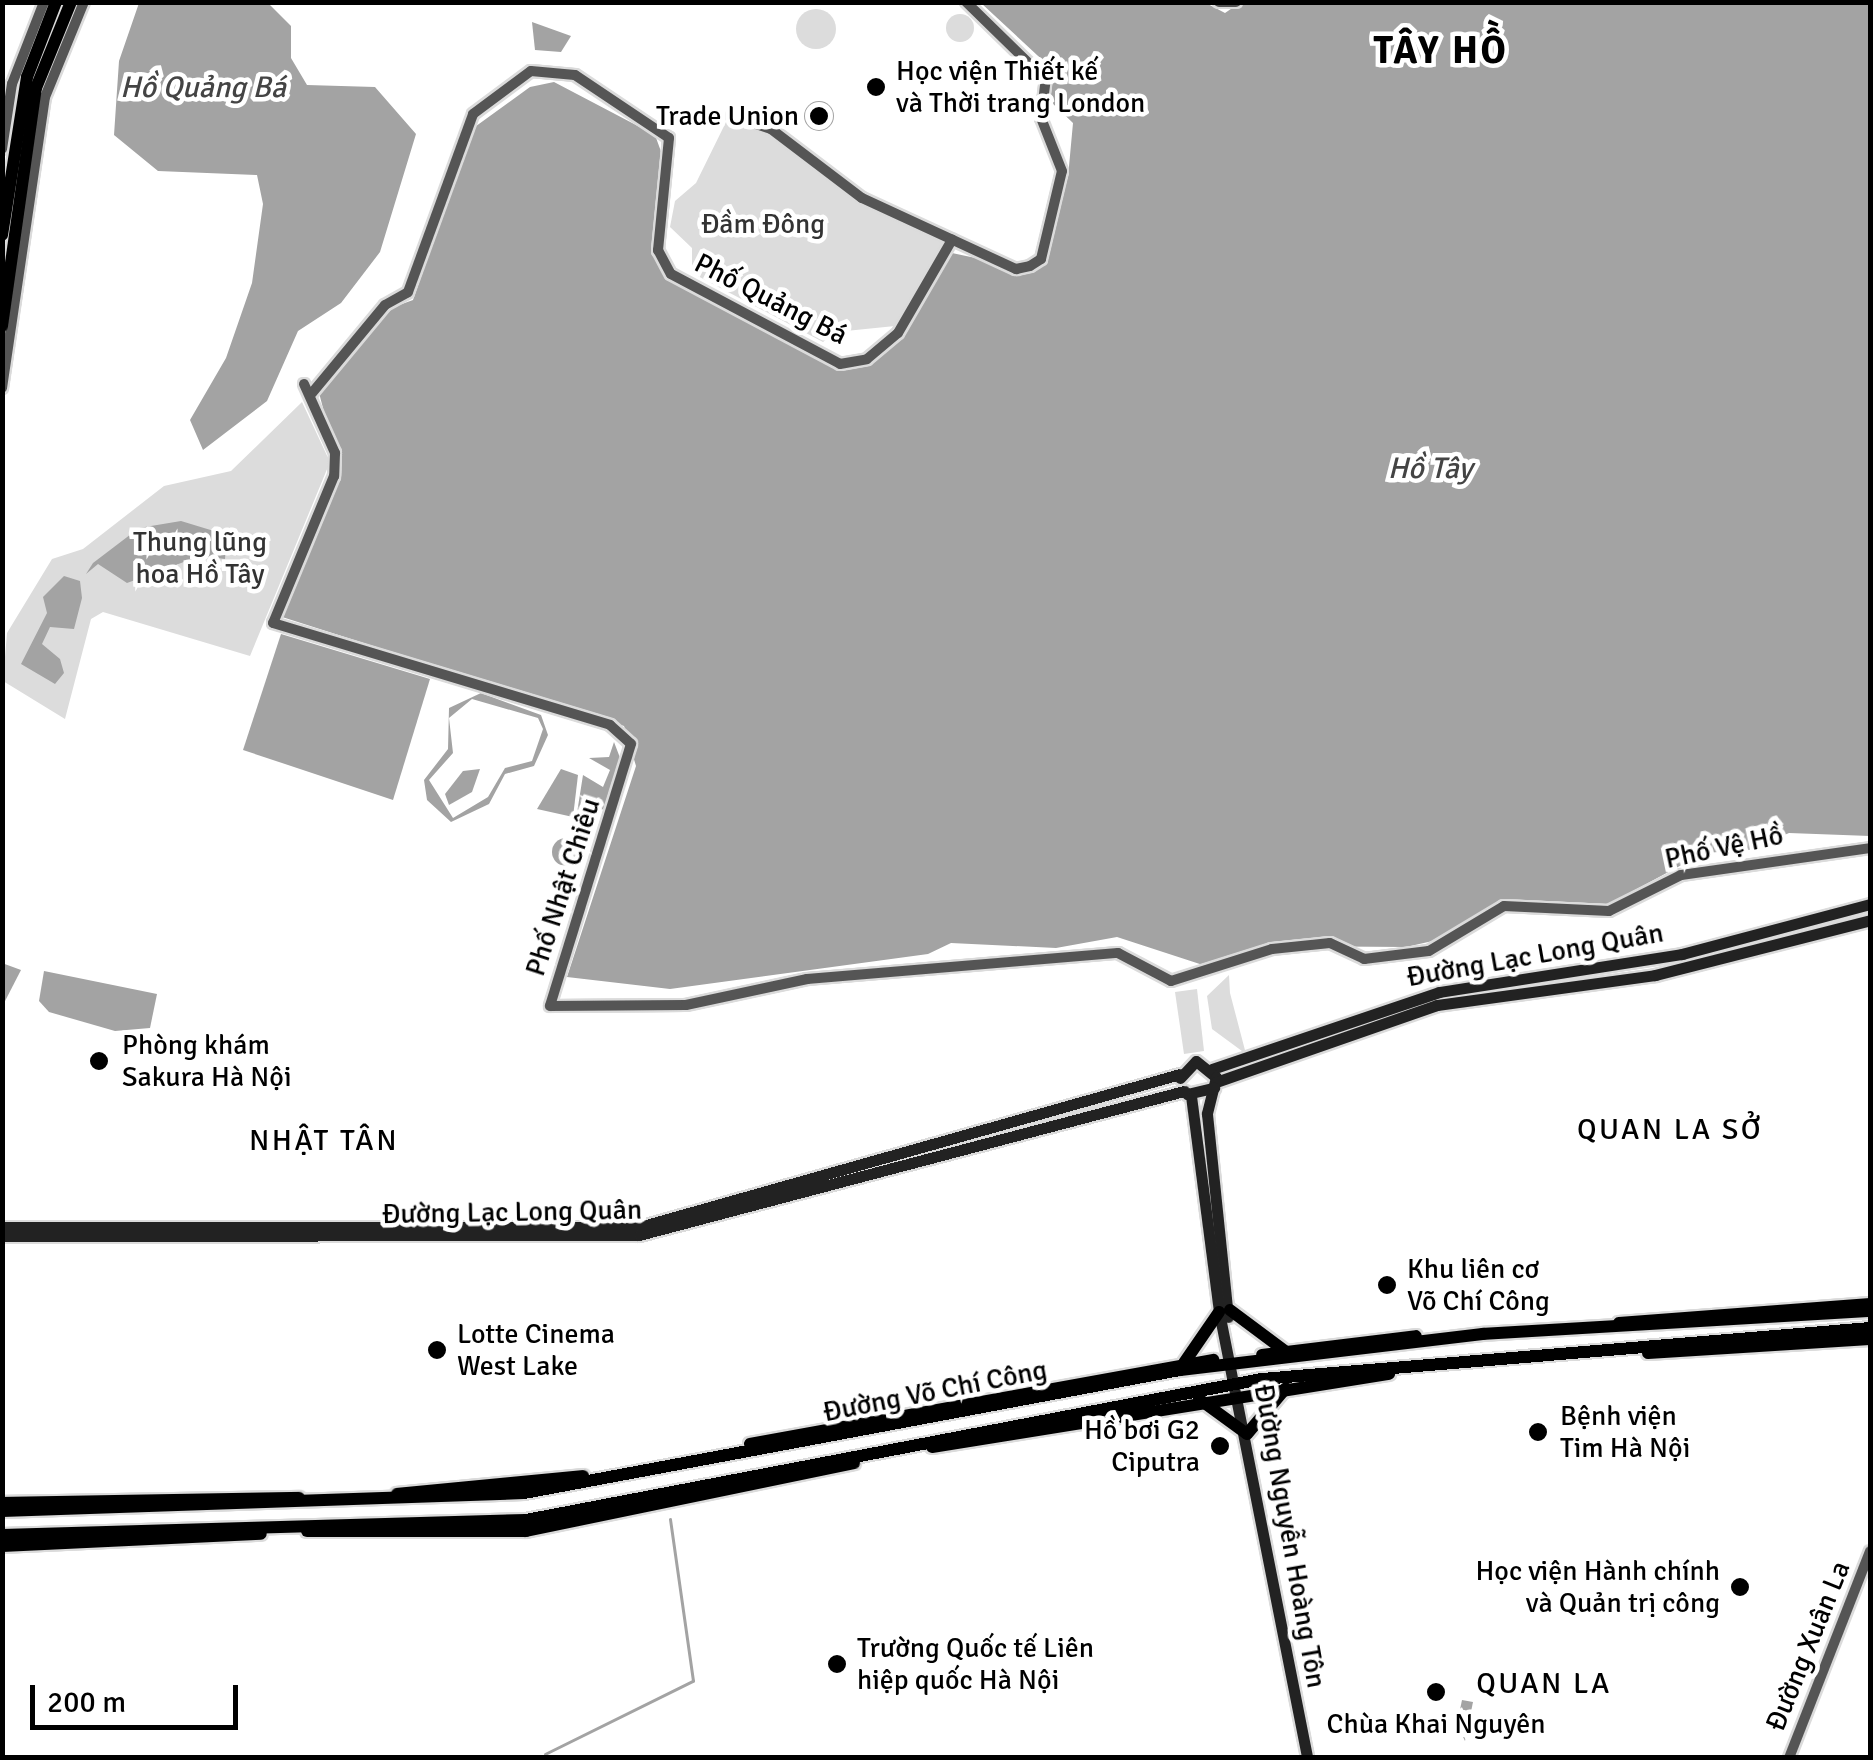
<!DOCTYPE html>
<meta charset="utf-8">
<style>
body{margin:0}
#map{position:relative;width:1873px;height:1760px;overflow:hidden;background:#fff;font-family:Signika,sans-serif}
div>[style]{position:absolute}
.green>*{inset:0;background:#dcdcdc}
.round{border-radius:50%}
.water>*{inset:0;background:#a3a3a3}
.stream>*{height:2.5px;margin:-1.25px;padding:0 1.25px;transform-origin:1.25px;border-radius:1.25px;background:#a3a3a3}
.roads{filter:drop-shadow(2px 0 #dbdbdb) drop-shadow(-2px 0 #dbdbdb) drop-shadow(0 2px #dbdbdb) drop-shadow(0 -2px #dbdbdb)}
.tertiary>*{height:10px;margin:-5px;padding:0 5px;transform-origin:5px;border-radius:5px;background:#555}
.secondary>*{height:11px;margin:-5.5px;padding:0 5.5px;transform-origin:5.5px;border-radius:5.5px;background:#222}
.primary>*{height:12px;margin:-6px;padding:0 6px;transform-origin:6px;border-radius:6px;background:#000}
.trunk>*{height:12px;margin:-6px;padding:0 6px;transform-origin:6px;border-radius:6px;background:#000}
.dots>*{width:28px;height:28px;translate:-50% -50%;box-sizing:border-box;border:5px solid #fff;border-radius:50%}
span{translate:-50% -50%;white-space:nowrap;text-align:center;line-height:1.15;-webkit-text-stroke:9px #fff;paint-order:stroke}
.poi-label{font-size:28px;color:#000}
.left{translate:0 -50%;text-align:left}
.right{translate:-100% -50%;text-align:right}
.park-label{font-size:28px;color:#333}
.street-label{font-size:28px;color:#000}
.water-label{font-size:30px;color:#444;font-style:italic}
.neighbourhood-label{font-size:30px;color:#000;letter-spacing:2.5px}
.district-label{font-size:38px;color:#000;font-weight:700;letter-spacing:2.5px}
.frame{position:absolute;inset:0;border:5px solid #000;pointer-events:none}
.scale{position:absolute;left:30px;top:1685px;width:208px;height:45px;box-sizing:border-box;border:5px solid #000;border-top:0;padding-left:12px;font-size:30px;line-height:35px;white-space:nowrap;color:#000;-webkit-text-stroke:8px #fff;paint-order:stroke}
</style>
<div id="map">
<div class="green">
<i class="round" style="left:796px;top:9px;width:40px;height:40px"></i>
<i class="round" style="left:946px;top:14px;width:28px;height:28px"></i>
<i style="clip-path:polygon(727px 120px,766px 133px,861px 204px,940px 237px,944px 247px,895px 326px,836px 332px,823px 342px,692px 273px,692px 248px,670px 227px,675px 201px,696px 183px)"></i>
<i style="clip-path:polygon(302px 402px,330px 462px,250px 656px,103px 612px,91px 619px,65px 719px,3px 681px,7px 633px,52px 559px,83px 549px,164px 486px,231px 471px)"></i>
<i style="clip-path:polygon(1229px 975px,1230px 993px,1246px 1054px,1212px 1029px,1207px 996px)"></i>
<i style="clip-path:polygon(1197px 989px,1204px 1051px,1184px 1054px,1175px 992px)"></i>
</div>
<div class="water">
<i style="clip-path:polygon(1204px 2px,1225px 13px,1241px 2px,1870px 3px,1870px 836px,1789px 833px,1749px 850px,1704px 853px,1605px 906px,1504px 905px,1468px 933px,1406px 947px,1264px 946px,1209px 967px,1117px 937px,1056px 948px,951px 943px,928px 954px,670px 989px,567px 977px,636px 766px,624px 726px,279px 616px,340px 473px,318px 389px,391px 308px,413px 300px,472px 129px,530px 87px,554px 82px,655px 135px,667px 168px,652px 251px,665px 274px,833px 366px,858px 367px,905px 329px,952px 253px,1032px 270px,1068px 177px,1073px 123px,1050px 101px,1051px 68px,981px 3px)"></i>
<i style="clip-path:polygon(139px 3px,268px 3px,291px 26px,291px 58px,307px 85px,375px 87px,416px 134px,380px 252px,341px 303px,298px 331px,267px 401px,203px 450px,190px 420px,226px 358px,252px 283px,263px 204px,257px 175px,158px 171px,114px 135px,119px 61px)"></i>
<i style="clip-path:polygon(532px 22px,571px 36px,561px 52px,535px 50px)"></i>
<i class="round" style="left:804px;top:101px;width:30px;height:30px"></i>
<i style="clip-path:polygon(181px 521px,227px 535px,225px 559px,200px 556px,127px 583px,98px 564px,86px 574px,93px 563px,139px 528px)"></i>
<i style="clip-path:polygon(64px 576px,80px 581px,82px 598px,74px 629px,50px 627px,42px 644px,60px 659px,64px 673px,55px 684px,21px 664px,47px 613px,43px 597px)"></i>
<i style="clip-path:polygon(281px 634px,430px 679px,393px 800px,243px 750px)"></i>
<i style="clip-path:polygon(evenodd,481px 693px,541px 715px,548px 735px,534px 766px,505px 774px,489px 804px,451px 822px,427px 800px,424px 780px,448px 749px,449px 708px,481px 693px,472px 699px,538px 718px,543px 729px,532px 761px,505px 768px,488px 797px,453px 818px,429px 780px,453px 753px,449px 718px,472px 699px)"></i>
<i style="clip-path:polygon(614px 742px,622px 763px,605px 809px,577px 813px,583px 775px,603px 787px,610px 770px,589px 758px,609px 757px)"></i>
<i style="clip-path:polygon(480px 769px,472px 792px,449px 805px,445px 794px,463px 771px)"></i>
<i style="clip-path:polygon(561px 769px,578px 775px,573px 817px,537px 809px)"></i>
<i class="round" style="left:552px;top:838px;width:28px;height:28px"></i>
<i style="clip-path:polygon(2px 963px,21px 970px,3px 1005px,2px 1005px)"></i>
<i style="clip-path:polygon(44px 971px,157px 994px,150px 1028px,115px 1031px,49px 1012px,39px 1001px)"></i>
<i style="clip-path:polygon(1462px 1700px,1473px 1702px,1465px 1741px,1457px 1724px)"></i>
</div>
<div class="stream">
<i style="left:545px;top:1754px;width:165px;rotate:-26.3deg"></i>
<i style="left:693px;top:1681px;width:163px;rotate:-98.1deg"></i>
</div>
<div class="roads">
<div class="tertiary">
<i style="left:1219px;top:2px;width:17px"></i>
<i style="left:732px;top:116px;width:41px;rotate:18.4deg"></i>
<i style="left:771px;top:129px;width:114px;rotate:37.2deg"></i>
<i style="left:862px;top:198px;width:170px;rotate:24.8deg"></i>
<i style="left:1016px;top:269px;width:14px;rotate:-12deg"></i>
<i style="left:1030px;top:266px;width:13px;rotate:-32deg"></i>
<i style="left:1041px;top:259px;width:90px;rotate:-76.6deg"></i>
<i style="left:1062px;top:171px;width:57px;rotate:-111.6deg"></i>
<i style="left:1041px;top:118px;width:38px;rotate:-83deg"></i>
<i style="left:1046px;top:80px;width:112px;rotate:-135.7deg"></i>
<i style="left:2px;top:149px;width:66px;rotate:-81.3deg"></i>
<i style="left:12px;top:84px;width:88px;rotate:-68.7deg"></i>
<i style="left:304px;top:384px;width:76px;rotate:65.8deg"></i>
<i style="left:335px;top:453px;width:23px;rotate:92deg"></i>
<i style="left:334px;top:476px;width:159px;rotate:112.5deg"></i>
<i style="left:273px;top:623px;width:352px;rotate:16.8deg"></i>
<i style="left:610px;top:725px;width:28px;rotate:42deg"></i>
<i style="left:631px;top:744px;width:274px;rotate:107.2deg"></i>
<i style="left:550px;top:1006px;width:136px;rotate:-0.4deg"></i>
<i style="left:686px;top:1005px;width:124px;rotate:-12.1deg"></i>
<i style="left:807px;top:979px;width:312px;rotate:-4.8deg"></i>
<i style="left:1118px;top:953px;width:60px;rotate:27.8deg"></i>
<i style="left:1171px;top:981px;width:106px;rotate:-17.6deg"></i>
<i style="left:1272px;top:949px;width:58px;rotate:-5.9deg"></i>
<i style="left:1330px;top:943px;width:38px;rotate:25deg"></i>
<i style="left:1364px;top:959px;width:65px;rotate:-7deg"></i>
<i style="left:1429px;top:951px;width:87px;rotate:-31deg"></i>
<i style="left:1504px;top:906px;width:105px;rotate:2.7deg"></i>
<i style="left:1609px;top:911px;width:80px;rotate:-26.6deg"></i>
<i style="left:1681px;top:875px;width:191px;rotate:-8.1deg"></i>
<i style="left:2px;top:388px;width:294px;rotate:-81.6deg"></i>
<i style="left:45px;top:97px;width:103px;rotate:-67.7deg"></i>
<i style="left:312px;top:393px;width:114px;rotate:-50.3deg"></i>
<i style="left:385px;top:305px;width:26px;rotate:-29deg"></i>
<i style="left:408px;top:292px;width:189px;rotate:-69.9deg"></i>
<i style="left:473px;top:114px;width:72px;rotate:-36.6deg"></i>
<i style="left:531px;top:71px;width:44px;rotate:5.2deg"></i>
<i style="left:575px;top:75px;width:113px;rotate:33.8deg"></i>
<i style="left:669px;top:138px;width:113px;rotate:95.6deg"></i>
<i style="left:658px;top:250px;width:27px;rotate:62deg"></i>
<i style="left:671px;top:274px;width:191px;rotate:28deg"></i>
<i style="left:840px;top:364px;width:27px;rotate:-10deg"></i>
<i style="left:867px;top:359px;width:40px;rotate:-40deg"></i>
<i style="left:898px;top:333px;width:108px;rotate:-59.9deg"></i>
<i style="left:1789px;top:1758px;width:222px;rotate:-68.6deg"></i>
</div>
<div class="secondary">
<i style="left:1212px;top:1069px;width:240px;rotate:-18.7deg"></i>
<i style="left:1439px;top:992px;width:246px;rotate:-8.9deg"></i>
<i style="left:1682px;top:954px;width:195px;rotate:-14.9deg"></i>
<i style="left:1180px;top:1078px;width:23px;rotate:-47deg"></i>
<i style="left:1196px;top:1061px;width:26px;rotate:39deg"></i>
<i style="left:1216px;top:1077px;width:38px;rotate:104deg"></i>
<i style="left:1207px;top:1114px;width:204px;rotate:84.1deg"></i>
<i style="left:1216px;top:1082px;width:234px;rotate:-19.2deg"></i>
<i style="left:1437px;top:1005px;width:220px;rotate:-7.8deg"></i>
<i style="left:1655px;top:975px;width:222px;rotate:-14.3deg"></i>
<i style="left:1187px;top:1094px;width:28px;rotate:-13deg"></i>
<i style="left:1191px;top:1096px;width:218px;rotate:82.6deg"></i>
<i style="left:1219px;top:1312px;width:455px;rotate:78.8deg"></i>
<i style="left:2px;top:1227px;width:637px"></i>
<i style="left:639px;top:1227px;width:562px;rotate:-15.79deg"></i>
<i style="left:2px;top:1236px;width:637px;rotate:-0.09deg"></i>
<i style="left:639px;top:1235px;width:564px;rotate:-14.8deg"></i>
</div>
<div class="primary">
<i style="left:2px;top:235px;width:160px;rotate:-81deg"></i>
<i style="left:27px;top:77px;width:80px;rotate:-68.9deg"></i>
<i style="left:2px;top:326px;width:240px;rotate:-81.9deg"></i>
<i style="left:36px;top:88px;width:93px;rotate:-67.9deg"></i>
<i style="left:1230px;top:1310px;width:69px;rotate:36.7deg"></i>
<i style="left:1619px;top:1323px;width:252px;rotate:-4.3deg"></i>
<i style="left:1648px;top:1353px;width:222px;rotate:-3.6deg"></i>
<i style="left:1262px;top:1355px;width:155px;rotate:-7deg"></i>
<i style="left:1184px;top:1363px;width:62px;rotate:-55.5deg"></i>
<i style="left:1199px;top:1399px;width:59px;rotate:36.1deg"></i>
<i style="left:1247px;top:1434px;width:60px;rotate:-49.7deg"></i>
<i style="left:750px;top:1444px;width:471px;rotate:-10.3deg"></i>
<i style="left:932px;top:1447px;width:463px;rotate:-9.1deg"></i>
<i style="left:397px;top:1494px;width:187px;rotate:-5.5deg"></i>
<i style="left:2px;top:1503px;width:297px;rotate:-1deg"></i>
<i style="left:307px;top:1531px;width:219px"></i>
<i style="left:526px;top:1531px;width:335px;rotate:-11.7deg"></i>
<i style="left:2px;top:1546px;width:259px;rotate:-2.7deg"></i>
</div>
<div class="trunk">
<i style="left:2px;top:1511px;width:522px;rotate:-1.97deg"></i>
<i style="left:524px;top:1493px;width:667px;rotate:-10.62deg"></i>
<i style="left:1180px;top:1370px;width:305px;rotate:-6.8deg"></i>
<i style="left:1483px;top:1334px;width:388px;rotate:-3.4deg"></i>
<i style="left:2px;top:1535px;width:524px;rotate:-1.64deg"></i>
<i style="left:526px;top:1520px;width:749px;rotate:-10.85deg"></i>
<i style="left:1262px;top:1379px;width:610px;rotate:-4.79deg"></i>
</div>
</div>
<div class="dots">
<i style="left:876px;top:87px;background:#000"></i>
<i style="left:819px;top:116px;background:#000"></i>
<i style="left:99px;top:1061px;background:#000"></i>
<i style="left:1387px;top:1285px;background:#000"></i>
<i style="left:437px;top:1350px;background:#000"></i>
<i style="left:1538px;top:1432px;background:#000"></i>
<i style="left:1220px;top:1446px;background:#000"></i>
<i style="left:1740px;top:1587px;background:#000"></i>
<i style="left:837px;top:1664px;background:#000"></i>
<i style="left:1436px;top:1692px;background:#000"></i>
</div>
<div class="poi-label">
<span class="left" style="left:896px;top:87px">Học viện Thiết kế<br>và Thời trang London</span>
<span class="right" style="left:799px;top:116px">Trade Union</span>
<span class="left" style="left:122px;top:1061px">Phòng khám<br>Sakura Hà Nội</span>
<span class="left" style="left:1407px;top:1285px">Khu liên cơ<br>Võ Chí Công</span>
<span class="left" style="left:457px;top:1350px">Lotte Cinema<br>West Lake</span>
<span class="left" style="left:1560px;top:1432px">Bệnh viện<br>Tim Hà Nội</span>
<span class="right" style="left:1200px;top:1446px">Hồ bơi G2<br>Ciputra</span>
<span class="right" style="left:1720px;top:1587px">Học viện Hành chính<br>và Quản trị công</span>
<span class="left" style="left:857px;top:1664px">Trường Quốc tế Liên<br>hiệp quốc Hà Nội</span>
<span style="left:1436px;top:1724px">Chùa Khai Nguyên</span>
</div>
<div class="park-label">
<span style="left:763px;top:224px">Đầm Đông</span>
<span style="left:200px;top:558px">Thung lũng<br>hoa Hồ Tây</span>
</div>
<div class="street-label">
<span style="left:771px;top:299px;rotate:27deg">Phố Quảng Bá</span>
<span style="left:1724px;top:847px;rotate:-12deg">Phố Vệ Hồ</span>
<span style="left:563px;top:887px;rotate:-72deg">Phố Nhật Chiêu</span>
<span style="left:1535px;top:955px;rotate:-10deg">Đường Lạc Long Quân</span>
<span style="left:512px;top:1212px;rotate:-1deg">Đường Lạc Long Quân</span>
<span style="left:935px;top:1391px;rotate:-11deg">Đường Võ Chí Công</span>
<span style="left:1290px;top:1536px;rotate:80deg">Đường Nguyễn Hoàng Tôn</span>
<span style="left:1808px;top:1646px;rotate:-68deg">Đường Xuân La</span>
</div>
<div class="water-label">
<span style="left:203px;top:88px">Hồ Quảng Bá</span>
<span style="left:1430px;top:469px">Hồ Tây</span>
</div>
<div class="neighbourhood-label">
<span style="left:1670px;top:1130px">QUAN LA SỞ</span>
<span style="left:324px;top:1141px">NHẬT TÂN</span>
<span style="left:1544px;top:1684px">QUAN LA</span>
</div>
<div class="district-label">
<span style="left:1441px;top:51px">TÂY HỒ</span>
</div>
<div class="frame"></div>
<div class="scale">200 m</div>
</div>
